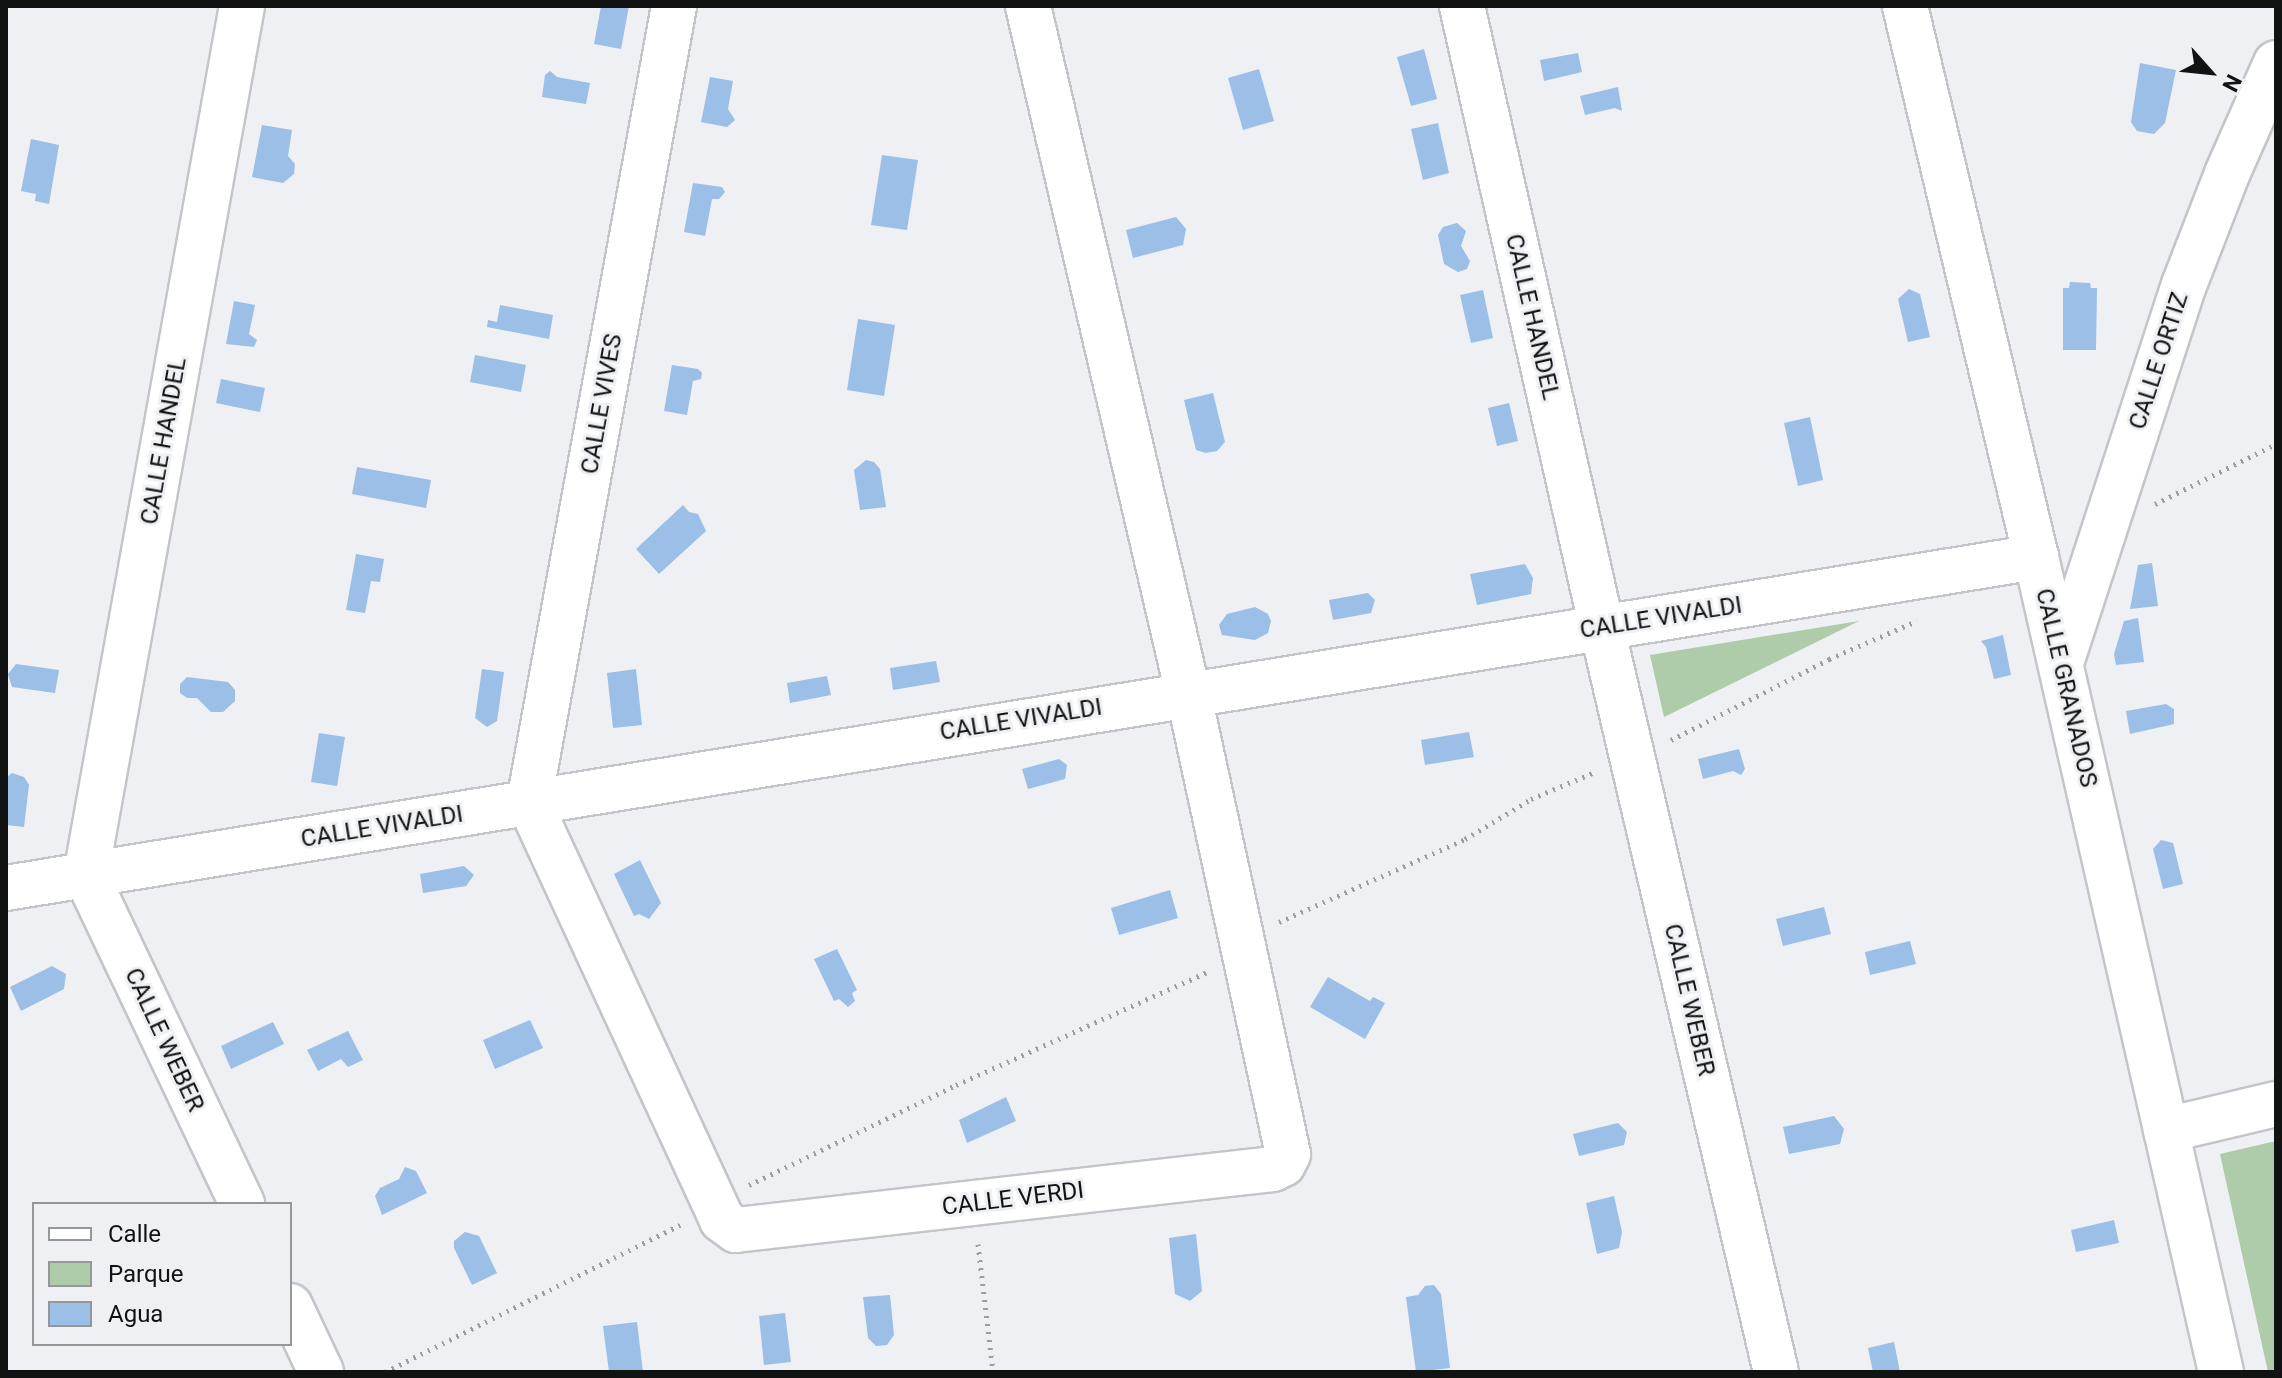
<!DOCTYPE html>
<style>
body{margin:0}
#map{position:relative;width:2282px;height:1378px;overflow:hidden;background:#eef0f3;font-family:Roboto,sans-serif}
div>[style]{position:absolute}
.green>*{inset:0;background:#aecbaa}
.water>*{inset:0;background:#9bbfe7}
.path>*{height:5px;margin-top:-2.5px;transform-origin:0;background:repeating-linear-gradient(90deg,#9b9d9e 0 2px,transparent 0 8px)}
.roads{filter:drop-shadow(2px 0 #c3c5c8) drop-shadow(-2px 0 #c3c5c8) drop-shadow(0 2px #c3c5c8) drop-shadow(0 -2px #c3c5c8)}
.street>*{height:44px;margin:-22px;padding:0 22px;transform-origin:22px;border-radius:22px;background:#fff}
span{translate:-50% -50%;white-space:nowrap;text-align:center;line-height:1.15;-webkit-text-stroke:6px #eef0f3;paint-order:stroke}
.street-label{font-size:24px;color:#111212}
.frame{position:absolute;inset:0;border:8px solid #111212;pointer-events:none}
.legend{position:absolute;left:32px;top:1202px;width:260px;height:144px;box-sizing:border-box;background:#eef0f3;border:2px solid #969799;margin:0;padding:10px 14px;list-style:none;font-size:24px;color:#111212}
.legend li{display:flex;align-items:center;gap:16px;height:40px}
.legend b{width:40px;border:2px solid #969799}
.north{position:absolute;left:2170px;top:32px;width:80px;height:80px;-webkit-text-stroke:6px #eef0f3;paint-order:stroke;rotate:117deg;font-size:22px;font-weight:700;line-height:32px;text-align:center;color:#111212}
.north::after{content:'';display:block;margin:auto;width:28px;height:36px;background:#111212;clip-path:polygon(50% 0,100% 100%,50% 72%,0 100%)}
</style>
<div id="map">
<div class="green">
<i style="clip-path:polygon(1859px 621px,1664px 717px,1650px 655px)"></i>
<i style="clip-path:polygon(2276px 1141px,2276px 1372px,2268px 1372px,2220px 1154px)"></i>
</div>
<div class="water">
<i style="clip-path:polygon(601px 6px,629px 6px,621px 49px,594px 44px)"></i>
<i style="clip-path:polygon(1424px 49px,1437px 99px,1411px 106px,1397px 57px)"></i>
<i style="clip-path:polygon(1578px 53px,1582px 72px,1544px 81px,1540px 60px)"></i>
<i style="clip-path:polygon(2140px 63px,2176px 70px,2165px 123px,2154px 134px,2137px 131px,2131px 122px)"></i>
<i style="clip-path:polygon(1259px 69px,1274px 121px,1243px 130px,1228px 78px)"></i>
<i style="clip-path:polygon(550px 71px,557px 77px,590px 83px,586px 104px,542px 97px,545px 75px)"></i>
<i style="clip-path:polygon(710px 77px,733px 81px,728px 109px,735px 120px,727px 127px,701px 122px)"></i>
<i style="clip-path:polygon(1618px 87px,1622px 111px,1615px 108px,1585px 115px,1580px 96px)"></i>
<i style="clip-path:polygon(1438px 123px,1449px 173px,1423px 180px,1411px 129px)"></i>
<i style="clip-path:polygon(262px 125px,292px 130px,288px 156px,295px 164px,294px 174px,283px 183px,252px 177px)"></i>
<i style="clip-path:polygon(31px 139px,59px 145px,49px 204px,35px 201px,36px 194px,21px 191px)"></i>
<i style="clip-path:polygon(882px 155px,918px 160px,907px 230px,871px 225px)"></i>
<i style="clip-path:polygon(693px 183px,722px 187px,725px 192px,719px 199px,712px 199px,705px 236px,684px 232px)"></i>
<i style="clip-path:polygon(1176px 217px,1186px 229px,1183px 245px,1133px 258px,1126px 230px)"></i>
<i style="clip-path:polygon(1457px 223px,1466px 231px,1461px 246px,1470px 261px,1467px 269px,1458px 272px,1444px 264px,1438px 235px,1443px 227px)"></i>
<i style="clip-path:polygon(2070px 282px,2090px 283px,2091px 288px,2097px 288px,2096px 350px,2063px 350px,2063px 288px,2069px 288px)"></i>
<i style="clip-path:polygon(1909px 289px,1920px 294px,1930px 337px,1908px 342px,1898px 299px)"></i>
<i style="clip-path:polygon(1483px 290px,1493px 338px,1471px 343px,1460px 295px)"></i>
<i style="clip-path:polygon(234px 301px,255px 305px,249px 334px,257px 340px,254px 347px,226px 344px)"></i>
<i style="clip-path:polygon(500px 305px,553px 315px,549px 339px,487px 327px,488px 320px,497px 322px)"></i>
<i style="clip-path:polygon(858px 319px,895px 325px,884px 396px,847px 390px)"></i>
<i style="clip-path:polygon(475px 355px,526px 365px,521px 392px,470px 382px)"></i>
<i style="clip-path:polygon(672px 365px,698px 369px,702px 373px,701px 379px,693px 381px,687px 415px,664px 411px)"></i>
<i style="clip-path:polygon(221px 379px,265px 388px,260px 412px,216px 403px)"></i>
<i style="clip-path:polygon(1213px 393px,1225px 442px,1217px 451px,1206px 453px,1196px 450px,1184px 400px)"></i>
<i style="clip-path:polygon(1509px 403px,1518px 441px,1497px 446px,1488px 408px)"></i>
<i style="clip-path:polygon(1810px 417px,1823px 480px,1798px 486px,1784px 423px)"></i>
<i style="clip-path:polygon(866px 460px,874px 462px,880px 469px,886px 507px,860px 510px,854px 470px)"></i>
<i style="clip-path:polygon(357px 467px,431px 480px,426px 508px,352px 494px)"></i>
<i style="clip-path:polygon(683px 505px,689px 512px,698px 514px,706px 531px,659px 574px,636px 549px)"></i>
<i style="clip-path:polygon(356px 554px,384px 559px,380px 582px,371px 581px,365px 613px,346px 610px)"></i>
<i style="clip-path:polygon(2152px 563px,2158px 606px,2130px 609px,2138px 565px)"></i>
<i style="clip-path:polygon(1525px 564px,1533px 578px,1531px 594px,1477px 605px,1470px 574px)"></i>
<i style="clip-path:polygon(1368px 593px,1375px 600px,1371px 613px,1333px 620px,1329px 600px)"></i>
<i style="clip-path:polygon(1255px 607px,1268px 614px,1271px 621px,1268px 633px,1255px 640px,1222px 635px,1219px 625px,1227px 614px)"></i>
<i style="clip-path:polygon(2138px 618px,2144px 662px,2116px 665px,2114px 654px,2124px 621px)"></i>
<i style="clip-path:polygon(2003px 635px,2011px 675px,1994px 679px,1986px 647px,1981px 641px)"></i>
<i style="clip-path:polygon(936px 661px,940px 682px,893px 690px,890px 668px)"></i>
<i style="clip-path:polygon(16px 664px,59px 670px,55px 693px,12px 687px,8px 674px)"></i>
<i style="clip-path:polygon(482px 669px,504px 672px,497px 721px,487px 727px,475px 718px)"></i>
<i style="clip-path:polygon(636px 669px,642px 725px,613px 728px,607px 673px)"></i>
<i style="clip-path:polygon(827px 676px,831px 695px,790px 703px,787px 683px)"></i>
<i style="clip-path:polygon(187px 677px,228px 682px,235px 690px,235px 701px,223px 712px,211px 712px,197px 698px,187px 698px,180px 693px,180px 684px)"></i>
<i style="clip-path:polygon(2166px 704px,2174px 709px,2174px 724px,2130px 734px,2126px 711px)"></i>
<i style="clip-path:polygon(1469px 732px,1474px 757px,1425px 765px,1421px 740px)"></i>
<i style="clip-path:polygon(319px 733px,345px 737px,337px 786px,311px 782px)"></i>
<i style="clip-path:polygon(1739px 749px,1745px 769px,1741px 775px,1733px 771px,1703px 779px,1698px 759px)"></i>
<i style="clip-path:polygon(1059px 759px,1067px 765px,1065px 779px,1028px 789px,1022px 769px)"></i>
<i style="clip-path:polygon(12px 773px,24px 777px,29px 785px,24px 827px,6px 825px,6px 778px)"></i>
<i style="clip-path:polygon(2161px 840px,2173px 843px,2183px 884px,2163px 889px,2153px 849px)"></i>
<i style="clip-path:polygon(640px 860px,661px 903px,649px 919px,639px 914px,634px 916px,614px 874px)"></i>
<i style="clip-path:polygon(464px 866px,474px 875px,466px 886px,423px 893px,420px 874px)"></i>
<i style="clip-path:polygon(1170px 890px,1178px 918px,1119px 935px,1111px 908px)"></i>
<i style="clip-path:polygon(1824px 907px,1831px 934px,1783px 946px,1776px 919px)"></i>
<i style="clip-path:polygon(1910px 941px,1916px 964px,1870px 975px,1865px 952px)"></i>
<i style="clip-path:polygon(837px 949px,857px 990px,852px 993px,855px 1001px,848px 1007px,839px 999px,834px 1001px,814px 959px)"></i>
<i style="clip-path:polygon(52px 966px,66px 974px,64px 989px,21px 1011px,10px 987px)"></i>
<i style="clip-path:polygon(1328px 977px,1370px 1001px,1373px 997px,1385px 1003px,1365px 1039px,1310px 1007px)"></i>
<i style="clip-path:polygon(530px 1020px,543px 1048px,495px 1069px,483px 1040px)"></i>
<i style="clip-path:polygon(273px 1022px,284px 1044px,231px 1069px,221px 1046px)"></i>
<i style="clip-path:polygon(348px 1031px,363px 1060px,348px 1067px,341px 1059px,318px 1071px,307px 1050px)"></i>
<i style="clip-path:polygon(1006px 1097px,1016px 1121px,967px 1143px,959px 1120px)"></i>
<i style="clip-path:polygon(1834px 1116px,1844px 1129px,1840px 1144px,1789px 1154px,1783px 1127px)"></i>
<i style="clip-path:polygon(1618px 1123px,1627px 1132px,1624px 1145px,1579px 1156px,1573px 1134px)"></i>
<i style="clip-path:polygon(405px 1167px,416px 1171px,427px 1193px,382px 1215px,375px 1196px,380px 1188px,399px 1179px)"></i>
<i style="clip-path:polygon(1614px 1196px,1622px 1232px,1619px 1248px,1597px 1254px,1586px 1203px)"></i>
<i style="clip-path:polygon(2114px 1220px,2119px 1243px,2076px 1252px,2071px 1230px)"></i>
<i style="clip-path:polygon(465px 1232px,479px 1236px,497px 1273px,472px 1285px,454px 1248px,454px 1241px)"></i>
<i style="clip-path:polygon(1196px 1234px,1202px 1291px,1190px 1301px,1175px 1294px,1169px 1238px)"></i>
<i style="clip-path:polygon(1434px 1285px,1441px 1294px,1450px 1368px,1416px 1372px,1406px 1297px,1418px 1295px,1425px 1286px)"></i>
<i style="clip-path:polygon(890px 1295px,894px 1335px,887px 1345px,876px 1346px,868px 1338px,863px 1297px)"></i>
<i style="clip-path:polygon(785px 1313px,791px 1362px,764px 1365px,759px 1316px)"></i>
<i style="clip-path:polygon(637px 1322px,643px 1372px,609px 1372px,603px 1326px)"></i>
<i style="clip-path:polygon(1894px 1342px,1900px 1372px,1873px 1372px,1868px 1348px)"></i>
</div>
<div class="path">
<i style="left:2155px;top:504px;width:135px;rotate:-26.4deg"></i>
<i style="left:1671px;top:740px;width:178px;rotate:-27.1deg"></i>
<i style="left:1829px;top:659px;width:96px;rotate:-23.4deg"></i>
<i style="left:1279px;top:922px;width:204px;rotate:-24deg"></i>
<i style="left:1465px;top:839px;width:77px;rotate:-31.2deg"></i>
<i style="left:1531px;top:799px;width:69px;rotate:-22.9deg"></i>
<i style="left:749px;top:1185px;width:230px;rotate:-25.8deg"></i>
<i style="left:956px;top:1085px;width:276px;rotate:-24.2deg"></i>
<i style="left:978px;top:1244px;width:129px;rotate:83.3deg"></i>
<i style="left:385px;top:1372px;width:330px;rotate:-26.5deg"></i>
</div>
<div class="roads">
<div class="street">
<i style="left:242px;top:6px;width:883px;rotate:100.18deg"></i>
<i style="left:86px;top:875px;width:364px;rotate:64.6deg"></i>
<i style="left:674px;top:6px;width:809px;rotate:100.32deg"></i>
<i style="left:529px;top:802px;width:460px;rotate:65.2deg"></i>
<i style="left:722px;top:1220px;width:17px;rotate:36deg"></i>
<i style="left:736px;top:1230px;width:540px;rotate:-6.48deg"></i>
<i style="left:1273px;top:1169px;width:11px;rotate:-27deg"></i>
<i style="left:1283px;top:1164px;width:11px;rotate:-63deg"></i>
<i style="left:1288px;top:1154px;width:472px;rotate:-102.2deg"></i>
<i style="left:1188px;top:693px;width:705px;rotate:-103.11deg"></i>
<i style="left:1462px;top:6px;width:638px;rotate:77.32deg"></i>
<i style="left:1602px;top:628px;width:764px;rotate:76.84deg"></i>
<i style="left:1905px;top:6px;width:566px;rotate:76.63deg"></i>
<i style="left:2036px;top:557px;width:836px;rotate:77.21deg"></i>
<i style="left:2061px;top:663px;width:398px;rotate:-72deg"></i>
<i style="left:2184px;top:285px;width:119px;rotate:-68.8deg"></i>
<i style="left:2227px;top:174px;width:121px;rotate:-66.2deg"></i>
<i style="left:6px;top:888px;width:2057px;rotate:-9.26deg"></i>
<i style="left:2166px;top:1130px;width:113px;rotate:-13.3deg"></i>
<i style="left:290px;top:1306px;width:73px;rotate:64.8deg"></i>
</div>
</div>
<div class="street-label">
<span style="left:1532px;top:317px;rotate:77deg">CALLE HANDEL</span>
<span style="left:2159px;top:361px;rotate:-72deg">CALLE ORTIZ</span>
<span style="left:602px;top:404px;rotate:-80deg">CALLE VIVES</span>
<span style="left:164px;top:441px;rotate:-80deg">CALLE HANDEL</span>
<span style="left:1661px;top:618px;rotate:-9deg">CALLE VIVALDI</span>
<span style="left:2066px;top:688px;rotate:77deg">CALLE GRANADOS</span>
<span style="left:1021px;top:720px;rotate:-9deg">CALLE VIVALDI</span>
<span style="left:382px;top:827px;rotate:-9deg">CALLE VIVALDI</span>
<span style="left:1689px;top:1000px;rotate:77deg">CALLE WEBER</span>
<span style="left:164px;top:1040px;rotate:65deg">CALLE WEBER</span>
<span style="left:1013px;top:1199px;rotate:-7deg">CALLE VERDI</span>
</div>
<div class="frame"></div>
<ul class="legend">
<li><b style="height:10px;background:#fff"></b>Calle</li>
<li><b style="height:22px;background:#aecbaa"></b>Parque</li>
<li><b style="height:22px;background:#9bbfe7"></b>Agua</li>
</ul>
<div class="north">N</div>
</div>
